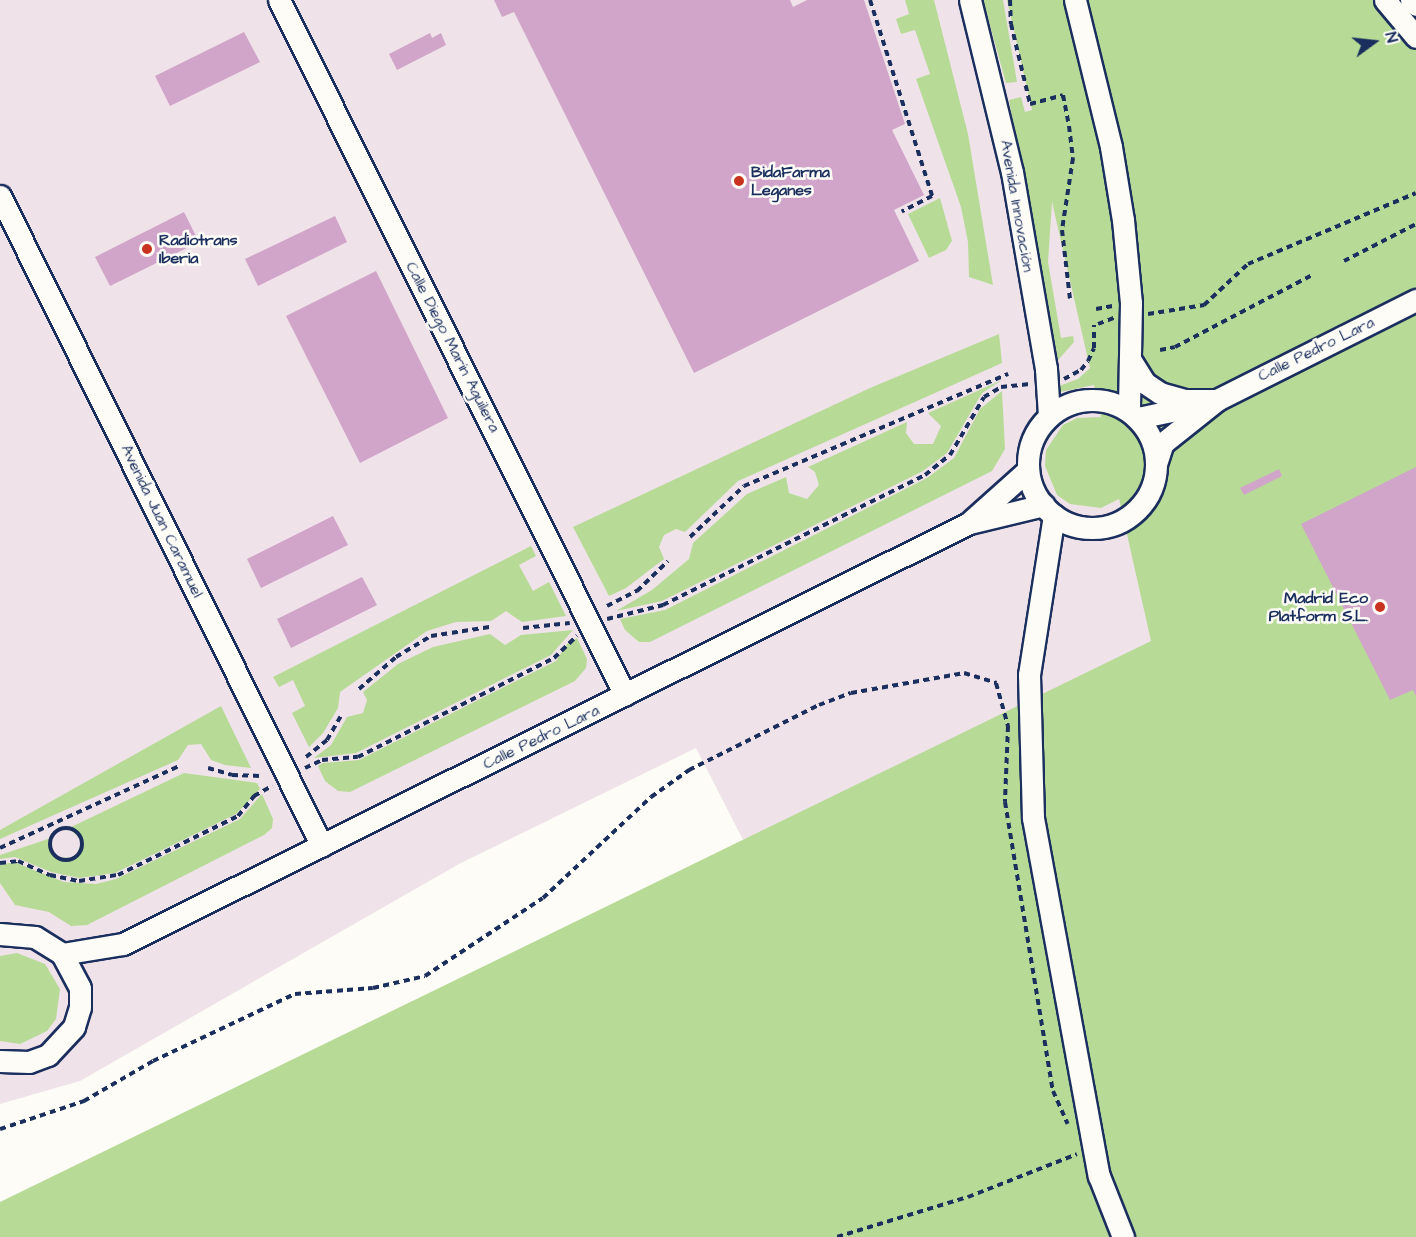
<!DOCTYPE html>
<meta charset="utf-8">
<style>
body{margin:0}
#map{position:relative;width:1416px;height:1237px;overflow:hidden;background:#fdfcf7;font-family:"Architects Daughter",sans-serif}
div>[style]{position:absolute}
.built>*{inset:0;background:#f0e2e9}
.green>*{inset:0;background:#b7db96}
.building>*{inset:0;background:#d1a5c9}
.path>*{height:4px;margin-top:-2px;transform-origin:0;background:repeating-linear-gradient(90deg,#1b2f5e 0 6px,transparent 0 10.5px)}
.path>.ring{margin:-2px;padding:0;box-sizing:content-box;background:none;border:4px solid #1b2f5e;border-radius:50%}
.roads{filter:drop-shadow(2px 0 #1b2f5e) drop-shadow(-2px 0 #1b2f5e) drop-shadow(0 2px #1b2f5e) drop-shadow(0 -2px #1b2f5e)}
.minor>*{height:21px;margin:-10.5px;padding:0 10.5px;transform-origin:10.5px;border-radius:10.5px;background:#fdfcf7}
.minor>.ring{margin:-10.5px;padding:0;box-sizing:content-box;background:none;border:21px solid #fdfcf7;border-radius:50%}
.dots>*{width:16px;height:16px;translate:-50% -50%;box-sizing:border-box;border:3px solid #fdfcf7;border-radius:50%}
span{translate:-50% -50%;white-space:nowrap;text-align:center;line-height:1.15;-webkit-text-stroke:5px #fdfcf7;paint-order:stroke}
.poi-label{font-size:16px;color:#1b2f5e;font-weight:700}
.left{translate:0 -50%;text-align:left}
.right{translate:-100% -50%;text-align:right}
.street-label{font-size:16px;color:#1b2f5e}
.north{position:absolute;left:1344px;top:12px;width:60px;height:60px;-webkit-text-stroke:4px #fdfcf7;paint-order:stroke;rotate:75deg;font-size:16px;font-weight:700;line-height:24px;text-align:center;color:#1b2f5e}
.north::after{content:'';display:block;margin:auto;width:21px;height:27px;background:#1b2f5e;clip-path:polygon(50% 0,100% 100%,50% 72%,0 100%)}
</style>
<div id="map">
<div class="built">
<i style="clip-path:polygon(0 0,1416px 0,1416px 1237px,946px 1237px,696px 748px,459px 864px,80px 1081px,0 1104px)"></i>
</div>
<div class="green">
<i style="clip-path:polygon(905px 0,934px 0,968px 134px,993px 285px,969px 277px,968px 242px,961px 207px,916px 79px,930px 74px,915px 30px,901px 34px,896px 19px,909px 14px)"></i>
<i style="clip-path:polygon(983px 0,1003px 0,1017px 82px,1006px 83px)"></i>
<i style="clip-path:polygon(1007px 0,1416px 0,1416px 1237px,0 1237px,0 1202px,1151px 641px,1119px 499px,1101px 508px,1070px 504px,1057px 495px,1045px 466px,1046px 450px,1063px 425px,1077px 418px,1101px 417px,1094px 385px,1060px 392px,1059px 386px,1078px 379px,1090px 368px,1052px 202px,1048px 262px,1061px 338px,1073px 336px,1074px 342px,1058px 360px,1046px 307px,1009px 100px,1021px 97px,1025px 112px,1032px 110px)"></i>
<i style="clip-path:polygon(940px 198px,952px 241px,946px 250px,929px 258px,908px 214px)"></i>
<i style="clip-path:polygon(999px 334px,1002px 363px,738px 481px,685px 532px,676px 529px,664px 535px,659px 547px,664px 559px,626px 588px,609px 596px,573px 527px,870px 388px)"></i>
<i style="clip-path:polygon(1002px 380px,982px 393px,947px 453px,923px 471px,662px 601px,616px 611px,652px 590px,689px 559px,693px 543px,747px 494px,786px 477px,789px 493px,807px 499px,819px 485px,815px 472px,808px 467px,907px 422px,906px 433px,914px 444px,933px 444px,941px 426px,928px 413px)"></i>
<i style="clip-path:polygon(1002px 391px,1005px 449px,992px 471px,650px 642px,639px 642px,625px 630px,620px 619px,665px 610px,927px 478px,954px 458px,980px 409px)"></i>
<i style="clip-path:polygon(531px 546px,536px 556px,519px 565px,533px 591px,549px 582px,566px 616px,522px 622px,506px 611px,491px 621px,456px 622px,427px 631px,340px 692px,338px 708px,323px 733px,309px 747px,292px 713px,305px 706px,293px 680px,279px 687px,273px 677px)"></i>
<i style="clip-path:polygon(573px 630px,551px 655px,356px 753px,314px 758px,331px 745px,347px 717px,363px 713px,367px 700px,363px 692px,398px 664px,433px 647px,490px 634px,505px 645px,521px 635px)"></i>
<i style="clip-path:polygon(577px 638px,587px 659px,586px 668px,575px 681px,350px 792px,338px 791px,325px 781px,318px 766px,323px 763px,359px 760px,556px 661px,567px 644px)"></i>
<i style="clip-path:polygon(221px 706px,251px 768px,225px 765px,211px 760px,201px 744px,188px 745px,178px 760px,0 839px,0 830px)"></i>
<i style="clip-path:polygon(184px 773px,257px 783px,260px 789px,236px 814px,115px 873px,79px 878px,51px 872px,15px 857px,0 859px,0 855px,51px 838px,51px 850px,56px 857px,75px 858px,82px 841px,69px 828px)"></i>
<i style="clip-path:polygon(262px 794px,273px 819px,272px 828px,264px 835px,87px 925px,71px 926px,49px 912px,15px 905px,0 883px,0 865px,14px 862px,64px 882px,96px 884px,116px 879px,240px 819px)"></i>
<i style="clip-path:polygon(17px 953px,45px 964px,60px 989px,56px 1019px,47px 1031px,20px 1044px,0 1041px,0 956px)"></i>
</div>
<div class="building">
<i style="clip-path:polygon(494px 0,790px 0,793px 7px,807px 0,864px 0,905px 124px,892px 130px,924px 195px,894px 210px,919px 261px,694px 373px,514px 12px,502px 17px)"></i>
<i style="clip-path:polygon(244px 32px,260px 62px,170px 106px,155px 76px)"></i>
<i style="clip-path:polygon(430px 33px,432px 38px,441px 33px,446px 45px,397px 70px,389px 54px)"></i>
<i style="clip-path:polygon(184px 212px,199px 242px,110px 286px,95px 257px)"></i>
<i style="clip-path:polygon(335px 216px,347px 242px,258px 286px,245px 259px)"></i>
<i style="clip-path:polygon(376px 271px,448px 418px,360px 463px,286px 316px)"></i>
<i style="clip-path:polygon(1416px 467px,1416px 696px,1413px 690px,1390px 700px,1301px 524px)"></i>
<i style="clip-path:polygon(1279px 469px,1282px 476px,1244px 495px,1240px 488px)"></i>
<i style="clip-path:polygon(333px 516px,348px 545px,261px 588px,247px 559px)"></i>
<i style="clip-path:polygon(362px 577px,377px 605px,291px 648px,277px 619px)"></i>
</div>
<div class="path">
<i style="left:870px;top:0;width:206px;rotate:72.4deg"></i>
<i style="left:932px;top:196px;width:34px;rotate:153deg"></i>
<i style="left:1010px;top:0;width:24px;rotate:88deg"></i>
<i style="left:1011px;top:24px;width:82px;rotate:76.6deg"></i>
<i style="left:1030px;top:104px;width:34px;rotate:-15deg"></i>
<i style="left:1063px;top:95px;width:32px;rotate:79deg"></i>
<i style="left:1069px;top:126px;width:32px;rotate:83deg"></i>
<i style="left:1073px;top:158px;width:73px;rotate:98.7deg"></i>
<i style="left:1062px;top:230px;width:69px;rotate:83.4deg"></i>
<i style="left:1344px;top:261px;width:81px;rotate:-27.2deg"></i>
<i style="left:1096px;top:309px;width:17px;rotate:-10deg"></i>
<i style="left:1148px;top:314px;width:57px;rotate:-9.1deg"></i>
<i style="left:1204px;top:305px;width:60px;rotate:-43deg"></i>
<i style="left:1248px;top:264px;width:182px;rotate:-22.9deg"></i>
<i style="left:1098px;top:324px;width:17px;rotate:-21deg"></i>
<i style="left:1160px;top:350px;width:15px;rotate:-11deg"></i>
<i style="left:1175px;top:347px;width:155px;rotate:-27.7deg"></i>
<i style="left:1064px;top:379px;width:19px;rotate:-28deg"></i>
<i style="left:1081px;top:370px;width:11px;rotate:-52deg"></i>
<i style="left:1088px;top:361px;width:14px;rotate:-65deg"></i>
<i style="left:1094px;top:348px;width:23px;rotate:-90deg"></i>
<i style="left:690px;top:537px;width:74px;rotate:-43.4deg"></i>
<i style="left:744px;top:486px;width:287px;rotate:-23deg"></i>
<i style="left:607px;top:606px;width:34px;rotate:-27deg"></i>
<i style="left:637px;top:591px;width:43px;rotate:-44.1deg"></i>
<i style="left:607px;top:619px;width:58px;rotate:-14deg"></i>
<i style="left:663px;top:605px;width:292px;rotate:-26.4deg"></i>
<i style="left:925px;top:475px;width:32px;rotate:-39deg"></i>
<i style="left:950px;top:455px;width:67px;rotate:-59.6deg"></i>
<i style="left:984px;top:397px;width:20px;rotate:-30deg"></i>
<i style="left:1001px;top:387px;width:29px;rotate:-6deg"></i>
<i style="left:523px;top:628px;width:47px;rotate:-6.1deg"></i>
<i style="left:359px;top:689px;width:49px;rotate:-40.9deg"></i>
<i style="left:396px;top:657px;width:41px;rotate:-31deg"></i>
<i style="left:431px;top:636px;width:59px;rotate:-8.8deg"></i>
<i style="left:306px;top:757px;width:27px;rotate:-39deg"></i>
<i style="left:327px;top:740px;width:30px;rotate:-60deg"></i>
<i style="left:208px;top:768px;width:25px;rotate:16deg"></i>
<i style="left:232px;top:775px;width:28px;rotate:2deg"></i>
<i style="left:305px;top:768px;width:19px;rotate:-25deg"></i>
<i style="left:322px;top:760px;width:36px;rotate:-5deg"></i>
<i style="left:358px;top:757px;width:220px;rotate:-26.8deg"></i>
<i style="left:554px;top:658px;width:32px;rotate:-44deg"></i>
<i class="ring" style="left:50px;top:828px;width:28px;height:28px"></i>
<i style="left:0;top:848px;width:197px;rotate:-24.6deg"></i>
<i style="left:0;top:863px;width:18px;rotate:-6deg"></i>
<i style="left:18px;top:861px;width:35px;rotate:24deg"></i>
<i style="left:50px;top:875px;width:30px;rotate:12deg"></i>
<i style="left:79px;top:881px;width:39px;rotate:-9deg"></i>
<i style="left:118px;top:875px;width:134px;rotate:-26.2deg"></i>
<i style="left:238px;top:816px;width:26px;rotate:-51deg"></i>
<i style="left:254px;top:796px;width:21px;rotate:-29deg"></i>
<i style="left:0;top:1129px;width:89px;rotate:-18.4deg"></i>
<i style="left:84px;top:1101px;width:80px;rotate:-30.1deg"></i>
<i style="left:153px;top:1061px;width:157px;rotate:-25.3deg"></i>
<i style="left:295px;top:994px;width:78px;rotate:-4.4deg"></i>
<i style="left:373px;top:988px;width:53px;rotate:-13deg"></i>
<i style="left:425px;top:976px;width:141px;rotate:-33.5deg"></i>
<i style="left:543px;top:898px;width:148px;rotate:-43.1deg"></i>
<i style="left:651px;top:797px;width:47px;rotate:-35.4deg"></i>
<i style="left:689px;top:770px;width:145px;rotate:-26.6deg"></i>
<i style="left:819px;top:705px;width:34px;rotate:-21deg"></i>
<i style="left:851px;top:693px;width:115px;rotate:-10deg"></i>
<i style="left:964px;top:673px;width:34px;rotate:17deg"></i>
<i style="left:996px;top:683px;width:45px;rotate:74.4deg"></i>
<i style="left:1008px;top:726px;width:76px;rotate:92.3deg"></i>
<i style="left:1005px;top:802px;width:293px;rotate:80.6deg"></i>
<i style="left:1053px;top:1091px;width:36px;rotate:66deg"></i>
<i style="left:837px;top:1237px;width:137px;rotate:-17deg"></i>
<i style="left:968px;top:1197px;width:117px;rotate:-21.5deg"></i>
</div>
<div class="roads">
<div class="minor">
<i style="left:279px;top:0;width:776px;rotate:63.53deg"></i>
<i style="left:970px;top:0;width:177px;rotate:76.3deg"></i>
<i style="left:1012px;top:172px;width:200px;rotate:80.2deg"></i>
<i style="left:1046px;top:369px;width:47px;rotate:86.3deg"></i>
<i style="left:1075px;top:0;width:151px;rotate:76.2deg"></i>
<i style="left:1111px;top:147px;width:74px;rotate:80.7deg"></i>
<i style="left:1123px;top:220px;width:83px;rotate:84.5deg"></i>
<i style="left:1131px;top:303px;width:108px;rotate:91.1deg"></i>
<i style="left:1385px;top:0;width:48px;rotate:50deg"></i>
<i style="left:1411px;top:0;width:7px;rotate:45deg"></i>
<i style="left:0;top:196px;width:725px;rotate:63.65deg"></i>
<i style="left:1130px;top:359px;width:28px;rotate:58deg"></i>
<i style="left:1145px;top:383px;width:18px;rotate:34deg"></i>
<i style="left:1160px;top:393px;width:26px;rotate:16deg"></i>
<i style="left:1185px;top:400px;width:32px"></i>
<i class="ring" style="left:1028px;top:400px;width:107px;height:107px"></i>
<i style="left:1138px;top:418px;width:62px;rotate:-12deg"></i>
<i style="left:1156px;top:464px;width:22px;rotate:-72deg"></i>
<i style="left:1163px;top:443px;width:69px;rotate:-38.5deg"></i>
<i style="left:1217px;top:400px;width:223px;rotate:-26.7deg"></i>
<i style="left:1054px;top:515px;width:162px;rotate:98.9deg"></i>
<i style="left:1029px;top:675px;width:143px;rotate:88.4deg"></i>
<i style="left:1033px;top:818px;width:364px;rotate:79.6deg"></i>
<i style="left:1099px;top:1176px;width:66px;rotate:68.5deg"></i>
<i style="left:972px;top:520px;width:75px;rotate:-41.8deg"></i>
<i style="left:0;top:934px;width:35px;rotate:5deg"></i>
<i style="left:35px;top:937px;width:32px;rotate:32deg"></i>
<i style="left:62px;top:954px;width:38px;rotate:62deg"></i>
<i style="left:80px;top:988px;width:19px;rotate:90deg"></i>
<i style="left:80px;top:1007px;width:21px;rotate:107deg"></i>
<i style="left:74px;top:1027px;width:38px;rotate:133deg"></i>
<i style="left:48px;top:1055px;width:20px;rotate:160deg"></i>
<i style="left:29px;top:1062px;width:29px;rotate:-178deg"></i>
<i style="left:62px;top:954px;width:62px;rotate:-9.3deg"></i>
<i style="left:123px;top:944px;width:945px;rotate:-26.46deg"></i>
<i style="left:969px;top:523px;width:77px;rotate:-13.5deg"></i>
</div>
</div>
<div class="dots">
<i style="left:739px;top:181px;background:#c8321e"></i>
<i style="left:147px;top:249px;background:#c8321e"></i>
<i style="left:1380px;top:607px;background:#c8321e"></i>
</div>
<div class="poi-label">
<span class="left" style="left:751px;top:181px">BidaFarma<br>Leganes</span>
<span class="left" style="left:159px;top:249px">Radiotrans<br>Iberia</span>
<span class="right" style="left:1368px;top:607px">Madrid Eco<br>Platform S.L.</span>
</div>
<div class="street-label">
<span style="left:1017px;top:206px;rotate:80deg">Avenida Innovación</span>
<span style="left:453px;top:347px;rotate:63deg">Calle Diego Marín Aguilera</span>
<span style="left:1316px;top:349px;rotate:-26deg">Calle Pedro Lara</span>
<span style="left:162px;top:521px;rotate:64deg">Avenida Juan Caramuel</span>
<span style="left:541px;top:737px;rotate:-26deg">Calle Pedro Lara</span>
</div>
<div class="north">N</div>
</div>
